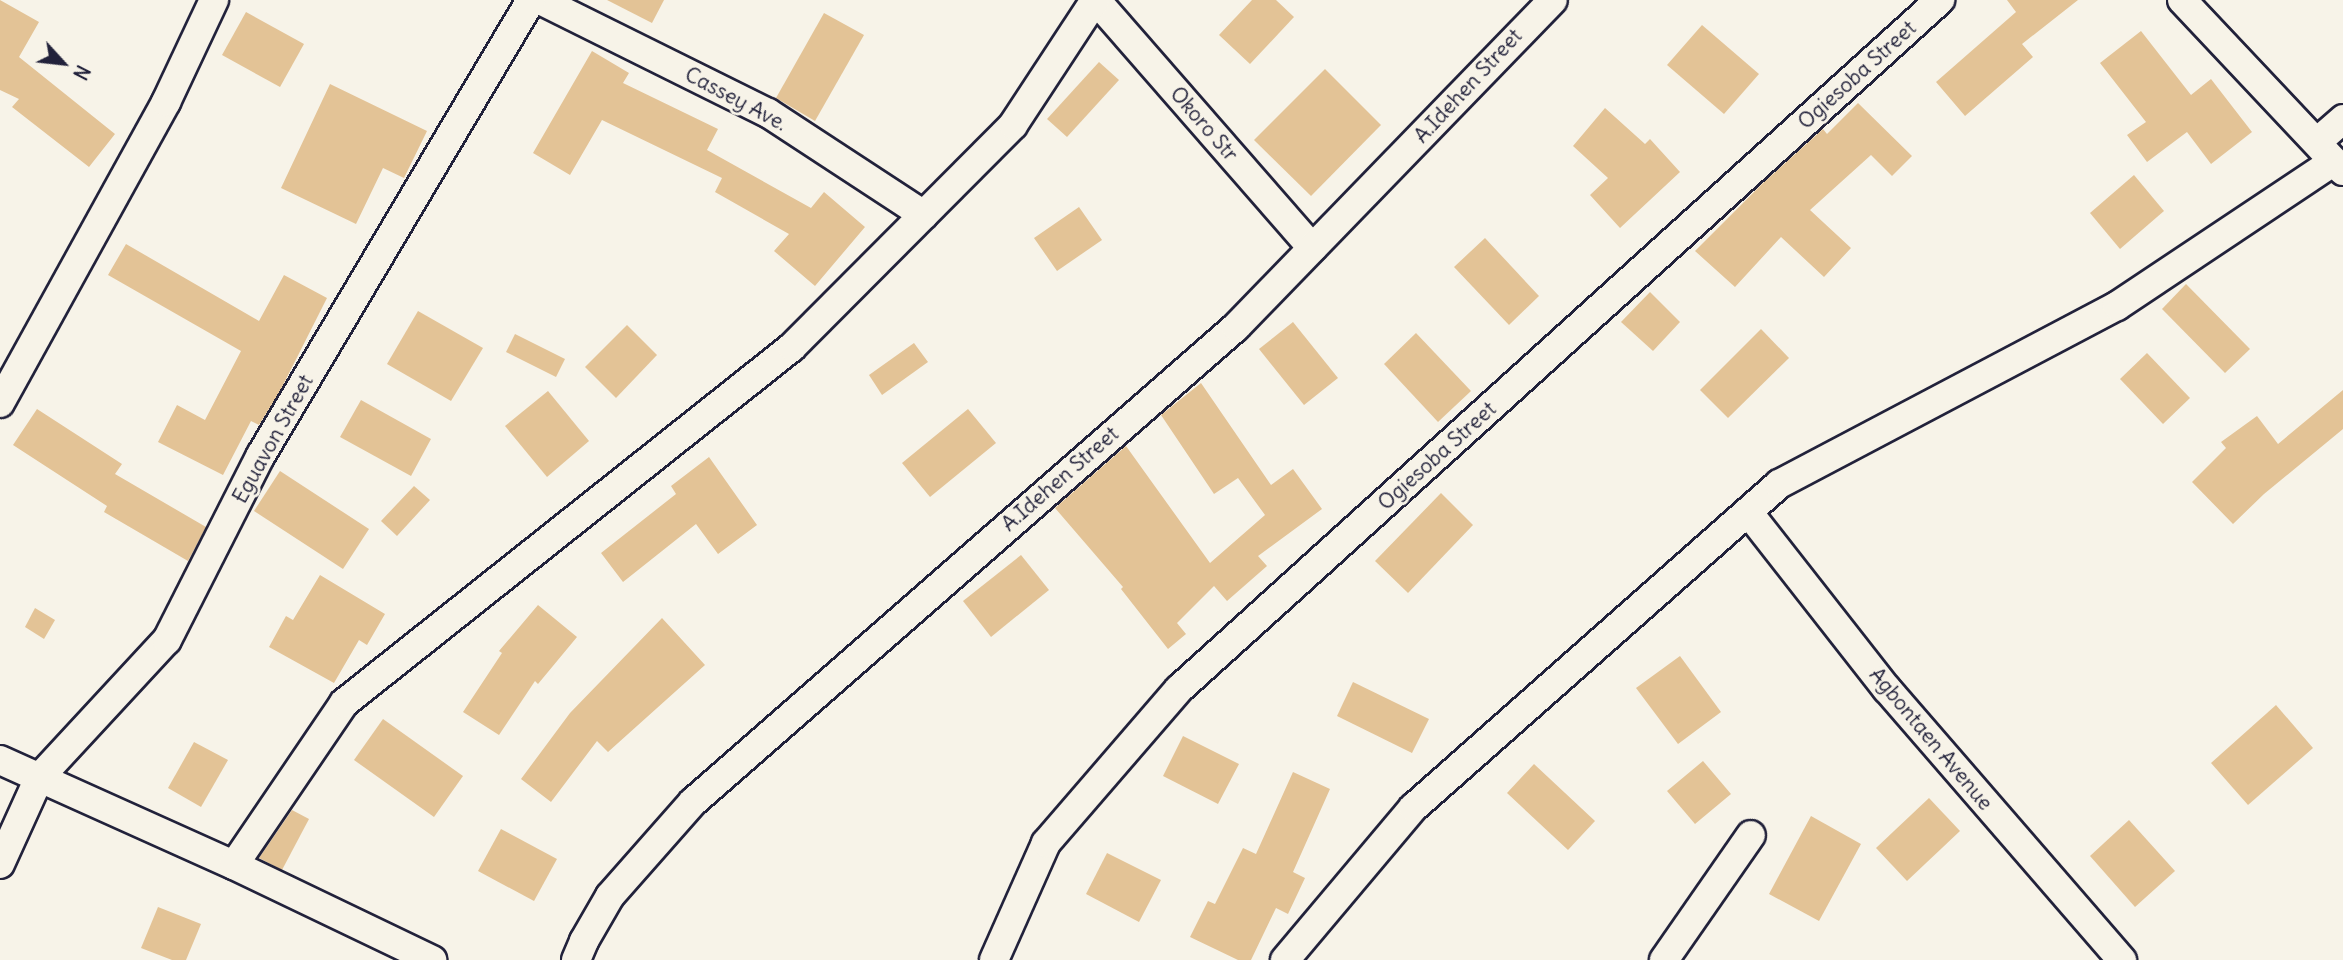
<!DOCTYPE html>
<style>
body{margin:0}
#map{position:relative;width:2343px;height:960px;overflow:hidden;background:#f7f3e8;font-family:Delius,sans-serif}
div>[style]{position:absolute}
.building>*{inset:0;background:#e3c396}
.roads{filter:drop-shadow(2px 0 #22223b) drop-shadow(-2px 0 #22223b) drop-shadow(0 2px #22223b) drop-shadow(0 -2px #22223b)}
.minor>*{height:28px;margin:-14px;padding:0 14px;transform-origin:14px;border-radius:14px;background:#f7f3e8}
span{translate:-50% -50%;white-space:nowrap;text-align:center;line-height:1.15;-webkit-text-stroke:6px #f7f3e8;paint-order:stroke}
.street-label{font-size:21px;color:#22223b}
.north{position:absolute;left:28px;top:28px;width:70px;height:70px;-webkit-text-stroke:5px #f7f3e8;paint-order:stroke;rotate:117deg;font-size:19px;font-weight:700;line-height:28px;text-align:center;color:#22223b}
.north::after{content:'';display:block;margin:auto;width:24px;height:32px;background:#22223b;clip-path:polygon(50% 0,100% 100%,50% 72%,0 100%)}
</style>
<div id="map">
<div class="building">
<i style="clip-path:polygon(0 0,39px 22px,19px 57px,115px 134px,89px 167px,12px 107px,19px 99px,0 90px)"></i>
<i style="clip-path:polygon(607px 0,664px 0,652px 23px)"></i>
<i style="clip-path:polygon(1252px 0,1276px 0,1294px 17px,1250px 64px,1219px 35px)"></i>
<i style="clip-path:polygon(2007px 0,2078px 0,2022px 44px,2033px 57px,1965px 116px,1936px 82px,2016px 12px)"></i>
<i style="clip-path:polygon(246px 12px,304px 44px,280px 87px,222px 55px)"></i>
<i style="clip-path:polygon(824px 13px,864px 35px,815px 121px,776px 98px)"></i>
<i style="clip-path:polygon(1702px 25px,1759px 74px,1724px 114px,1667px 65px)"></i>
<i style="clip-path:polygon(2141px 31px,2191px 95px,2211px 79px,2252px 132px,2211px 164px,2187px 132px,2147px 162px,2127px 135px,2146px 122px,2100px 63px)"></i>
<i style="clip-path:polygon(592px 51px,629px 73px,623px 83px,718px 129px,707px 150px,811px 208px,824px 192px,865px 227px,815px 286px,774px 251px,789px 234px,715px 192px,722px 178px,602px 120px,570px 175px,533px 153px)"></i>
<i style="clip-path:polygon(1099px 62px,1119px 80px,1067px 137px,1047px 119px)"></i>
<i style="clip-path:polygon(1325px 69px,1381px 125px,1311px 196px,1254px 140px)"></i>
<i style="clip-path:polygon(330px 84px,427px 131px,404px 178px,383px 168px,356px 224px,281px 188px)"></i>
<i style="clip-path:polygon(1858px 103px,1912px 156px,1892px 176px,1871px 155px,1810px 210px,1851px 248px,1824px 277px,1781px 237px,1735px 287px,1695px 251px,1763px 183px,1823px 129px,1827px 134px)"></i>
<i style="clip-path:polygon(1605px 108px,1645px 144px,1650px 139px,1680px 172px,1620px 228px,1590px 195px,1608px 178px,1573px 146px)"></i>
<i style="clip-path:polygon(2134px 175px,2164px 211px,2120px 249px,2090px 213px)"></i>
<i style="clip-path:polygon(1079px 207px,1102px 240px,1057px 271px,1034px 238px)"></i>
<i style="clip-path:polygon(1485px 238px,1539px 296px,1509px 325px,1454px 267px)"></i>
<i style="clip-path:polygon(126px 244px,259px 321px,284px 275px,327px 298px,279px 393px,259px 425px,251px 421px,223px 475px,158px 442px,177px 405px,205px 420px,241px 351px,108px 275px)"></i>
<i style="clip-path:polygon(2186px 284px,2250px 349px,2225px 373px,2162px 309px)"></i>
<i style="clip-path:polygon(1650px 292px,1680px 322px,1653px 351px,1621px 322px)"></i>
<i style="clip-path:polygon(418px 311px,483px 348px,451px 401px,387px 364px)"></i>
<i style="clip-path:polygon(1293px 322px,1338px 378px,1304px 405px,1259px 349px)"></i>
<i style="clip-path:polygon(627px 325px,657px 355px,616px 398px,585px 367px)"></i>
<i style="clip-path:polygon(1761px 329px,1789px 358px,1728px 418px,1700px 390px)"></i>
<i style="clip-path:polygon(1416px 333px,1471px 391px,1438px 422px,1384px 364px)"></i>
<i style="clip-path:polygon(515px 334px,565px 359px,556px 377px,506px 352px)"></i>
<i style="clip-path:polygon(914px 343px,928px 362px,882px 395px,869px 375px)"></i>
<i style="clip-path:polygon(2147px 353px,2190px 398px,2163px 424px,2120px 379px)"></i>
<i style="clip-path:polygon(1201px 383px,1271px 485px,1293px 469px,1322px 509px,1258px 556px,1267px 566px,1227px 601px,1214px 586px,1177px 623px,1186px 634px,1168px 649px,1121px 589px,1123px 587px,1055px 508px,1126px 446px,1210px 563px,1265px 515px,1238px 478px,1214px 494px,1161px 415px)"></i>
<i style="clip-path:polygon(2343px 390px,2343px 429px,2264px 494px,2233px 524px,2192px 482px,2226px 448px,2221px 442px,2257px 416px,2278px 444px)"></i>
<i style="clip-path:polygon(548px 391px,589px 441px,547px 477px,505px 426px)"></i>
<i style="clip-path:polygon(361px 400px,431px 439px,411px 476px,340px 437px)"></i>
<i style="clip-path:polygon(37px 409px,122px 464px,115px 474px,206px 527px,188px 561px,104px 512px,107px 506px,13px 445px)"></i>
<i style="clip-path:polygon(968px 409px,996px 443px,930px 497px,902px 463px)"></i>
<i style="clip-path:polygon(709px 457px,757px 525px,718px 554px,696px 524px,623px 582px,601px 553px,676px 494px,671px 486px)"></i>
<i style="clip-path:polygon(280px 471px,369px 529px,343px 569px,254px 511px)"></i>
<i style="clip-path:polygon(414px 486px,430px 500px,397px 536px,381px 521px)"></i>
<i style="clip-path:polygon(1441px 493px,1473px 525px,1408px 593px,1375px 561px)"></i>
<i style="clip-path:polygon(1021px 555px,1049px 590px,991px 637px,963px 601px)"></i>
<i style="clip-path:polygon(320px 575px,385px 614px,367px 645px,359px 640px,334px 683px,269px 647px,286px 616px,293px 620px)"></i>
<i style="clip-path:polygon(538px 605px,577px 637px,538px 684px,535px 681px,499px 735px,463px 712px,502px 653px,499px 651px)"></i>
<i style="clip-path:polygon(35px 608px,55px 620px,44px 639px,25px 627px)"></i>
<i style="clip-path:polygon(662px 618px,705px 665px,608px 752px,597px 741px,551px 802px,521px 779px,570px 713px)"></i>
<i style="clip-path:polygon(1680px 656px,1721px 712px,1678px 744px,1636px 688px)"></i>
<i style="clip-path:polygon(1353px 682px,1429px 719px,1412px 753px,1337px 716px)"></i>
<i style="clip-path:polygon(2276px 705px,2313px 748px,2248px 805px,2211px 763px)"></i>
<i style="clip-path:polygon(383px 719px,463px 776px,434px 817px,354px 760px)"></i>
<i style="clip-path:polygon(1183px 736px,1239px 764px,1218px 804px,1163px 776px)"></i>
<i style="clip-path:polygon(194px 742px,228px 760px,201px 807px,168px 788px)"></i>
<i style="clip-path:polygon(1703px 761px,1731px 794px,1695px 824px,1667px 791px)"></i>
<i style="clip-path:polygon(1534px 764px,1595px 821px,1568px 850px,1507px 793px)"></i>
<i style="clip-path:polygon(1293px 772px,1330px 789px,1293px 872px,1305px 878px,1288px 914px,1276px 908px,1251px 960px,1238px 960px,1190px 937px,1208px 901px,1215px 904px,1243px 848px,1256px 854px)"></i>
<i style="clip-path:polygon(1929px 798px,1960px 831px,1907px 881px,1876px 848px)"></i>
<i style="clip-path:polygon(292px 810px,309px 819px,282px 870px,259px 858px)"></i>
<i style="clip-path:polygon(1811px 816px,1861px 844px,1819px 921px,1769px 894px)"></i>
<i style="clip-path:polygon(2129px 820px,2175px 871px,2135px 907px,2090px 856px)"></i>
<i style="clip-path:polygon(501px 829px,557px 859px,534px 901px,478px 871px)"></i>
<i style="clip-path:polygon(1107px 853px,1161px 880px,1139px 922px,1086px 894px)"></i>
<i style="clip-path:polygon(158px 907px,201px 924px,186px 960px,172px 960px,141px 948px)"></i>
</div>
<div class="roads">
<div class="minor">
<i style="left:540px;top:0;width:254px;rotate:26.4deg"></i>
<i style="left:768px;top:113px;width:186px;rotate:33.2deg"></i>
<i style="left:1096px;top:0;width:329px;rotate:48.9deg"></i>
<i style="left:2182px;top:0;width:235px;rotate:46.7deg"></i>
<i style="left:2317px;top:142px;width:35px;rotate:-41deg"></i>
<i style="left:0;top:403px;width:344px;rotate:-61.1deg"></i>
<i style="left:166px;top:102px;width:113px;rotate:-64.8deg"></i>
<i style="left:1748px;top:512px;width:225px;rotate:51.9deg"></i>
<i style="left:1887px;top:689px;width:359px;rotate:49.1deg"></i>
<i style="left:0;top:760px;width:256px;rotate:24.2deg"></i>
<i style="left:234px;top:865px;width:220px;rotate:25.6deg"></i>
<i style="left:0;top:864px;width:94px;rotate:-65.6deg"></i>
<i style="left:39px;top:778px;width:188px;rotate:-47.2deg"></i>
<i style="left:167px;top:640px;width:208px;rotate:-63.1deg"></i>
<i style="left:261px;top:455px;width:529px;rotate:-59.31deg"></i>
<i style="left:234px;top:865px;width:196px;rotate:-55.8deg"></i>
<i style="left:344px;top:703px;width:572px;rotate:-38.47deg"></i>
<i style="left:792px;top:347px;width:313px;rotate:-45.1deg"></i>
<i style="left:1013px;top:125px;width:149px;rotate:-56.7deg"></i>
<i style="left:576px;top:960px;width:21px;rotate:-67deg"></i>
<i style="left:584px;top:941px;width:52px;rotate:-60deg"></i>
<i style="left:610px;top:896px;width:125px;rotate:-48.6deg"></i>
<i style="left:693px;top:802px;width:721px;rotate:-41.18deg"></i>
<i style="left:1236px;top:327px;width:455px;rotate:-45.9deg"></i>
<i style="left:994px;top:960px;width:128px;rotate:-66deg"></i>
<i style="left:1046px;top:843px;width:203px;rotate:-49.2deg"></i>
<i style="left:1179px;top:689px;width:1027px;rotate:-42.16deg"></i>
<i style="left:1285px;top:960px;width:199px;rotate:-49.9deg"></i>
<i style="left:1413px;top:808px;width:489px;rotate:-41.5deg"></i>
<i style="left:1779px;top:484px;width:382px;rotate:-27.8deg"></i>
<i style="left:2117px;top:306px;width:260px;rotate:-33.7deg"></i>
<i style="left:1664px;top:960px;width:152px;rotate:-55.2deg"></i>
</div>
</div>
<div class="street-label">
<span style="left:1857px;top:75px;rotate:-42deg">Ogiesoba Street</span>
<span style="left:1468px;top:86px;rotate:-47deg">A.Idehen Street</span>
<span style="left:736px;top:99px;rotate:28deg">Cassey Ave.</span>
<span style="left:1204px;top:124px;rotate:49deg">Okoro Str</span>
<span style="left:273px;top:439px;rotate:-61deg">Eguavon Street</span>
<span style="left:1437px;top:456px;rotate:-42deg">Ogiesoba Street</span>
<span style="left:1060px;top:479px;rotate:-41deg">A.Idehen Street</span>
<span style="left:1931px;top:739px;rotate:50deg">Agbontaen Avenue</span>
</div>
<div class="north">N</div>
</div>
